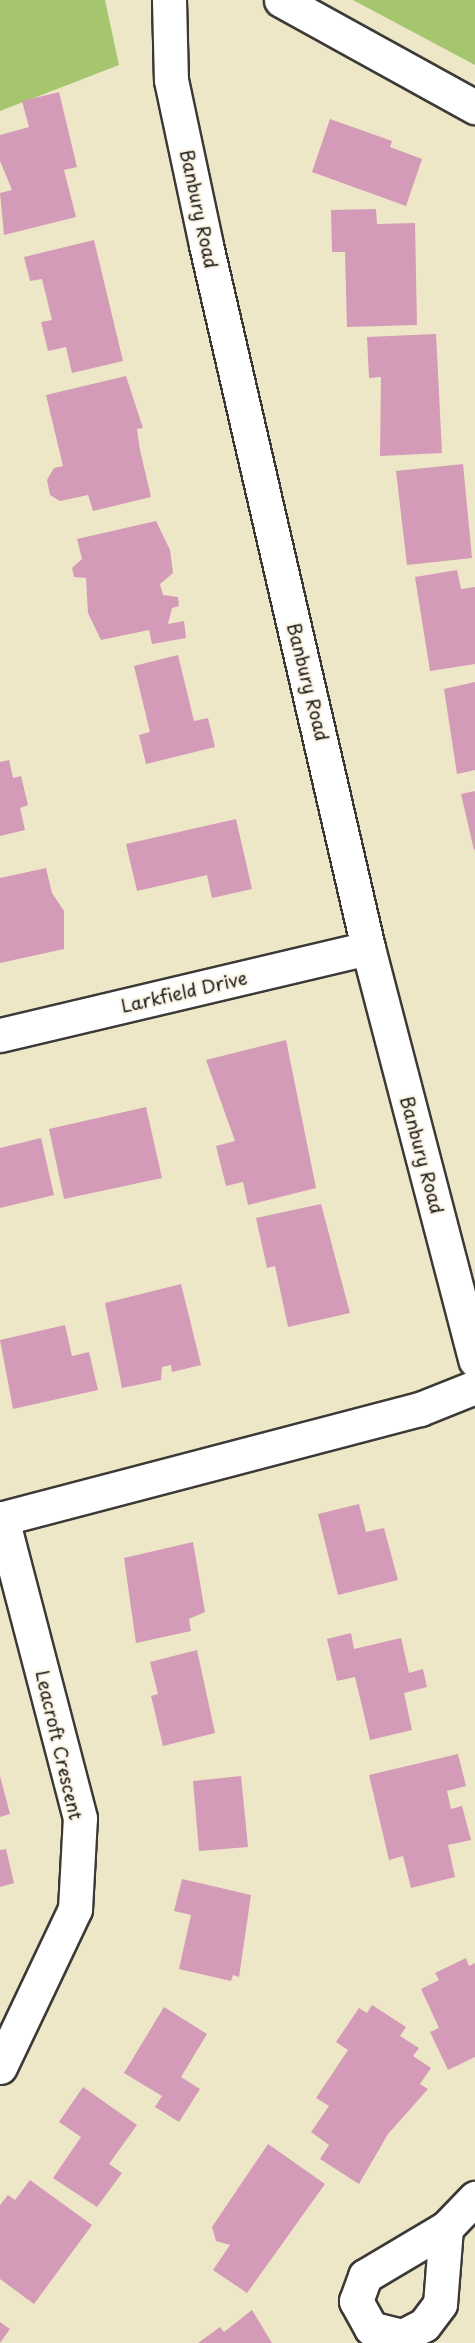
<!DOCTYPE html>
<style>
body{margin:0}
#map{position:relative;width:475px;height:2343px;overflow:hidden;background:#ede6c7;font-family:"Playpen Sans",sans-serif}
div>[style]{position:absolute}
.green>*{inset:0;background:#a5c66f}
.building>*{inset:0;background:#d49bb9}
.roads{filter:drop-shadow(2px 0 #3b3a36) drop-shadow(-2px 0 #3b3a36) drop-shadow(0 2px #3b3a36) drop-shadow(0 -2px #3b3a36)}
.minor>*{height:33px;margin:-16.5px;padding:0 16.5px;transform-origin:16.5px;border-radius:16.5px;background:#fff}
.tertiary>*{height:33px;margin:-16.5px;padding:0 16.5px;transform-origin:16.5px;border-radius:16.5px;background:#fff}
span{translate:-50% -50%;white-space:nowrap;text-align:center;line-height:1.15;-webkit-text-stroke:4.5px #fcf5e5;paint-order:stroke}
.street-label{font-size:18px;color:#1c1c1c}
</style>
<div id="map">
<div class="green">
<i style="clip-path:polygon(0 0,105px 0,119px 65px,0 111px)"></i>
<i style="clip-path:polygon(353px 0,475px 0,475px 65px)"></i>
</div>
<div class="building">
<i style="clip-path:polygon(59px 92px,77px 167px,64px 170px,76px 217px,4px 235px,0 193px,12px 190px,0 161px,0 135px,29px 127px,22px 101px)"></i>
<i style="clip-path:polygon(330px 119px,392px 141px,390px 147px,422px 159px,406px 206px,312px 172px)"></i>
<i style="clip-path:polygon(376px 209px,377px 224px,415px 223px,417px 325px,347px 327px,345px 252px,332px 252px,331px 210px)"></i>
<i style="clip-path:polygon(94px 240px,123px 361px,72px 373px,66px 347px,48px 351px,41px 322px,52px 320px,42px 279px,30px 281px,24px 257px)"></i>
<i style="clip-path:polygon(436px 334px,442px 453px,380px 456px,381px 377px,369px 378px,367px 337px)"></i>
<i style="clip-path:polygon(126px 376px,143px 428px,137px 429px,140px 450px,151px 497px,93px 511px,88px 495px,60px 501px,50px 495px,47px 480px,54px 468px,63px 466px,46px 395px)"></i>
<i style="clip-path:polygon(463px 464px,472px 558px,407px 565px,396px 471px)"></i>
<i style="clip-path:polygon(156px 521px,170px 550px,173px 573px,160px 584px,163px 595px,178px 597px,179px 606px,172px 608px,168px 624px,184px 621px,186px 638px,152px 644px,149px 630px,101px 640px,88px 613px,86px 578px,74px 577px,72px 568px,82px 559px,77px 539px)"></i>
<i style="clip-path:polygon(457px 570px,461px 589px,475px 587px,475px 664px,430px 671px,415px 577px)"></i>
<i style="clip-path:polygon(178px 655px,194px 721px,208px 718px,215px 747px,146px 764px,139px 735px,150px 732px,134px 666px)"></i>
<i style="clip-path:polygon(475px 682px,475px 770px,457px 774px,444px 689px)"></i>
<i style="clip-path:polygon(9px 760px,13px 778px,21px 776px,28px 805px,20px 808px,25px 830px,0 836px,0 762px)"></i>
<i style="clip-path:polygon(475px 791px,475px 849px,474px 850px,461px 794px)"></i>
<i style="clip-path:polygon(236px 819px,252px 889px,212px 898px,207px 875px,137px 891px,126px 844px)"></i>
<i style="clip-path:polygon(46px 868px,52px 893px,64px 911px,64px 949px,0 963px,0 878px)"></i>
<i style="clip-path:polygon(286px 1040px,316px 1188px,248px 1205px,243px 1182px,226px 1186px,216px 1146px,235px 1141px,206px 1060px)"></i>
<i style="clip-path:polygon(146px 1107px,162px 1178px,64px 1199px,49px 1129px)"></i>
<i style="clip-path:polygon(41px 1138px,54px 1195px,0 1208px,0 1148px)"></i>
<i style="clip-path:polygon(321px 1204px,350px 1313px,288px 1327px,275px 1266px,267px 1268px,256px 1218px)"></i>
<i style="clip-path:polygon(181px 1284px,201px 1365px,172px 1372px,171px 1365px,162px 1367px,161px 1380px,122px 1388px,105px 1303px)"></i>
<i style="clip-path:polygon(65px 1325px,72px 1356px,89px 1352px,98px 1390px,13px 1409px,0 1340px)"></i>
<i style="clip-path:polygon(359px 1504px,366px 1532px,384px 1528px,398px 1580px,338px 1595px,318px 1514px)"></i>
<i style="clip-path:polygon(193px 1542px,205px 1612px,189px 1619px,191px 1631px,136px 1643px,124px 1558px)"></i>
<i style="clip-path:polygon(351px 1633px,354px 1649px,401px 1638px,409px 1673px,423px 1669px,427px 1687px,404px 1693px,412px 1730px,370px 1740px,355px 1677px,337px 1681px,327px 1639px)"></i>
<i style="clip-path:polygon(197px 1650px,215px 1733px,163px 1746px,151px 1696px,158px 1694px,150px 1662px)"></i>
<i style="clip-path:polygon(458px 1754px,466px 1786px,447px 1791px,451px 1809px,462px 1806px,471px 1840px,448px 1845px,455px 1877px,411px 1888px,403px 1856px,389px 1860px,369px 1775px)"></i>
<i style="clip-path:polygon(0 1776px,10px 1814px,0 1817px)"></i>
<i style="clip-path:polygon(241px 1776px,248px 1847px,199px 1851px,193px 1781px)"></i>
<i style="clip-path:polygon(6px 1849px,14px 1883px,0 1887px,0 1850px)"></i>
<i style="clip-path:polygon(182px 1879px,251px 1895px,239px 1977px,233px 1975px,231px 1981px,179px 1969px,191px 1915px,174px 1911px)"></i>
<i style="clip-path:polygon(466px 1958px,469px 1966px,475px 1963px,475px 2057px,448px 2070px,430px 2032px,439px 2028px,421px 1989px,439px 1980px,435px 1973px)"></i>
<i style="clip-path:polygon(372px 2005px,406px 2027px,400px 2036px,419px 2048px,413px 2056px,431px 2068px,420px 2084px,428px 2089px,388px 2134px,359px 2184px,320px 2159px,329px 2145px,311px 2132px,329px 2106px,316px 2098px,348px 2050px,336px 2042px,359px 2008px,367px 2013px)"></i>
<i style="clip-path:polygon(164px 2007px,207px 2034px,181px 2077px,200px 2089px,179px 2122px,155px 2107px,162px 2096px,124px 2073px)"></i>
<i style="clip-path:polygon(83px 2087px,137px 2125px,109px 2164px,122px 2173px,97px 2207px,53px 2178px,81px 2137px,59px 2122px)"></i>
<i style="clip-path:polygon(268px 2144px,325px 2184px,247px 2293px,213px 2270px,230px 2245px,216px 2241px,212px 2227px)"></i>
<i style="clip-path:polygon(30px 2180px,92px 2225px,34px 2304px,0 2279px,0 2205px,8px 2195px,15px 2200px)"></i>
<i style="clip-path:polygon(252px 2310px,272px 2343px,198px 2343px,220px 2327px,224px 2332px)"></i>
<i style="clip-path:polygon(0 2322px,10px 2329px,0 2343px)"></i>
</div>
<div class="roads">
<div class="minor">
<i style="left:281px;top:0;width:222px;rotate:28.9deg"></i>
<i style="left:0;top:1035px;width:378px;rotate:-13.3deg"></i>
<i style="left:0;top:1519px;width:434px;rotate:-14.7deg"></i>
<i style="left:420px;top:1409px;width:59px;rotate:-21.8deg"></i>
<i style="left:0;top:2067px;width:175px;rotate:-64.6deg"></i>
<i style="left:75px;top:1909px;width:91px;rotate:-86.9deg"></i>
<i style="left:80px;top:1818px;width:310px;rotate:-104.6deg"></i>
<i style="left:446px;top:2228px;width:76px;rotate:94.5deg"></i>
<i style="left:440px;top:2304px;width:26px;rotate:127deg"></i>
<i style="left:424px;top:2325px;width:25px;rotate:153deg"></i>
<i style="left:402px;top:2336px;width:32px;rotate:-166deg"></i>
<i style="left:371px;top:2328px;width:31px;rotate:-119deg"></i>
<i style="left:356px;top:2301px;width:27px;rotate:-70deg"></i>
<i style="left:365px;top:2276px;width:94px;rotate:-30.7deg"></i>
<i style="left:446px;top:2228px;width:42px;rotate:-46deg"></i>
</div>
<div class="tertiary">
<i style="left:169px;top:0;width:80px;rotate:88.6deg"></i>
<i style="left:171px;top:80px;width:169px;rotate:78deg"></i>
<i style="left:206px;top:245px;width:721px;rotate:77.02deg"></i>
<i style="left:368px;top:948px;width:426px;rotate:75.4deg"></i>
</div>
</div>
<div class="street-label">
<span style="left:199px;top:209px;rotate:78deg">Banbury Road</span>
<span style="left:308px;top:682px;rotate:76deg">Banbury Road</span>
<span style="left:184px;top:992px;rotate:-13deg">Larkfield Drive</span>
<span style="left:422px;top:1155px;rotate:75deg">Banbury Road</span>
<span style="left:59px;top:1745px;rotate:77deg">Leacroft Crescent</span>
</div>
</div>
